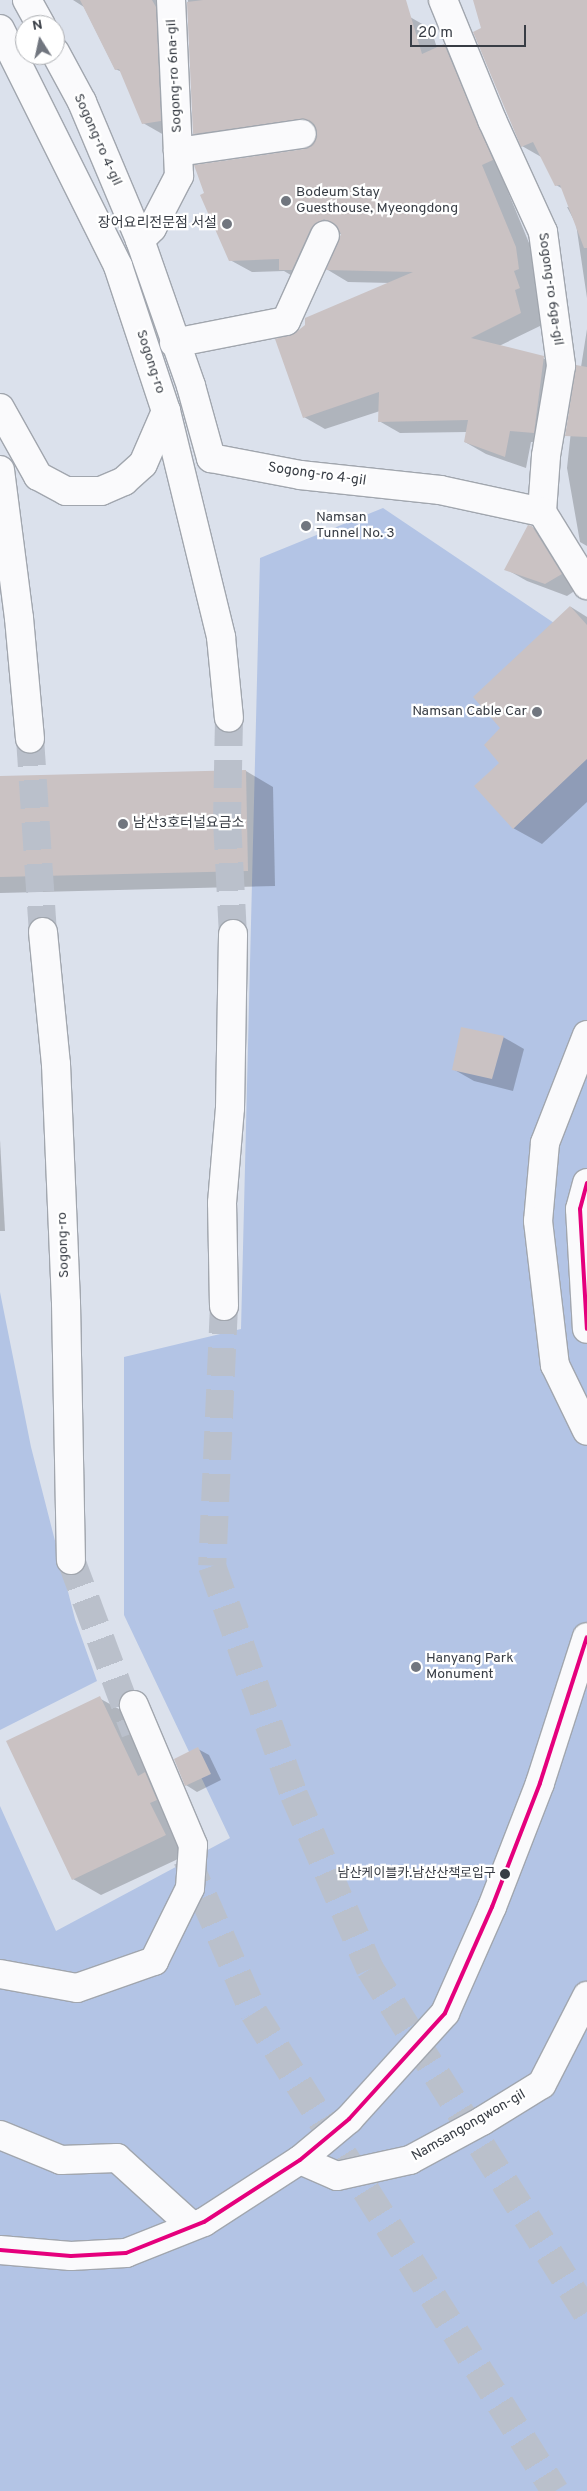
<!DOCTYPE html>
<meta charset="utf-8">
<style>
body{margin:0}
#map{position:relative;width:587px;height:2491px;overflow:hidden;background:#dbe1ec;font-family:Overpass,"Noto Sans KR",sans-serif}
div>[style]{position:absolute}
.forest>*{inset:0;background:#b3c4e5}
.shadow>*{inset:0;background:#0003}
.building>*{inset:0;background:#cac2c3}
.major-tunnel>*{height:28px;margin-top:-14px;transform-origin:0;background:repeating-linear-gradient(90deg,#bac0cb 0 28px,transparent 0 42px)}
.roads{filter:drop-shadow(1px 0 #a1a6ae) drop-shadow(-1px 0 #a1a6ae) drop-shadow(0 1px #a1a6ae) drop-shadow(0 -1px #a1a6ae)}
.minor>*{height:28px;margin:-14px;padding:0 14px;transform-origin:14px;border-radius:14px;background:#fafafc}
.major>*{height:28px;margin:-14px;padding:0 14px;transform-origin:14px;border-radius:14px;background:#fafafc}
.bus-1>*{height:4px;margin:-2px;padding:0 2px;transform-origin:2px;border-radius:2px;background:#e5007d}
.dots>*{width:14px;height:14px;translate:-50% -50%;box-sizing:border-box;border:2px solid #fff;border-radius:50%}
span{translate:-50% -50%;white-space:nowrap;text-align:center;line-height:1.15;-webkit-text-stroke:4.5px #fff;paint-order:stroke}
.bus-label{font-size:13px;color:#383d45}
.right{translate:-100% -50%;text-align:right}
.street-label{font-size:14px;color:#383d45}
.poi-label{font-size:14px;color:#383d45}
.left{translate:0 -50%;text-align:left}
.north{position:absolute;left:15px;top:15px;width:50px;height:50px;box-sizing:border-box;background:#fff;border:1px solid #afb1b5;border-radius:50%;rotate:350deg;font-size:14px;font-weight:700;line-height:20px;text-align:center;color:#383d45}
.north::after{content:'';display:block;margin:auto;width:18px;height:22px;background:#71767f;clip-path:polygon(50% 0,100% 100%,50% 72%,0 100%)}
.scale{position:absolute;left:410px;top:25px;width:116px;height:22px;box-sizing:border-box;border:2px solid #383d45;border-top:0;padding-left:6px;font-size:15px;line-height:18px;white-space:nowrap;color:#383d45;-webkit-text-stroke:4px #fff;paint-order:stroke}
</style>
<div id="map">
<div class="forest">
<i style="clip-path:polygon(383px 508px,557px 625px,587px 664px,587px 2491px,0 2491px,0 1806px,56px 1931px,230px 1838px,124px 1615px,124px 1357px,241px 1329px,260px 558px)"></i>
<i style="clip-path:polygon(0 1292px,31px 1447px,75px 1619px,97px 1681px,0 1730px)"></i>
</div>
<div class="shadow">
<i style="clip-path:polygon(73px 0,183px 0,164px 135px,143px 123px,122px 72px,115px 69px,84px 7px)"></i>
<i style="clip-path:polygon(188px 0,321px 0,410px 17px,431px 29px,437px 48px,444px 45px,465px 58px,513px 172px,502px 177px,536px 260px,540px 281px,535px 283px,542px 325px,499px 346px,543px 358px,564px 370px,555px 444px,531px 442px,526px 468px,486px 454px,465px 442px,467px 432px,400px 433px,379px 421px,380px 411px,325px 429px,304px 417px,296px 335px,391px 283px,348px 282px,328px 270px,342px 233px,332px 240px,301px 281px,284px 271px,252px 272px,230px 260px,305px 151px,317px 141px,319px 130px,215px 145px,194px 133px)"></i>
<i style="clip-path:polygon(474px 0,587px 0,587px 298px,576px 224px,567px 207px,575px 208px,563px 189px,556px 185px,543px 158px,522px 146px)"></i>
<i style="clip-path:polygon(587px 329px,587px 546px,580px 542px,567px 468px,578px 366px,581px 367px)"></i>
<i style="clip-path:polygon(532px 527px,553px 540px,582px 586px,567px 596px,527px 581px,506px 569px)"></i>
<i style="clip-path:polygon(571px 607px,587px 617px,587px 802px,542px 844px,513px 828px,502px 728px)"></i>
<i style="clip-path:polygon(246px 771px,273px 787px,275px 886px,0 893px,0 777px)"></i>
<i style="clip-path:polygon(503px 1037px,524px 1049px,513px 1091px,474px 1081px,453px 1069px)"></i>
<i style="clip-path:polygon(0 1140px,5px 1231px,0 1231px)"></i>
<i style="clip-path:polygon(99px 1698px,128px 1714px,193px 1852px,101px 1895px,73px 1879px)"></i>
<i style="clip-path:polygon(198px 1749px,209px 1755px,221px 1780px,197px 1792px,186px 1785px)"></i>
</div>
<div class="building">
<i style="clip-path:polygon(80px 0,152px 0,156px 7px,161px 121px,142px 124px,119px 69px,115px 70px)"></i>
<i style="clip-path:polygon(203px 0,406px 0,422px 54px,444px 44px,493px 160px,482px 165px,516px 247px,519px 269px,514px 271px,520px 288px,515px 290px,521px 313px,471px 338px,544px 356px,534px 433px,510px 431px,505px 457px,464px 442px,468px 420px,378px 422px,379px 392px,303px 418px,275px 339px,295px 333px,305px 325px,305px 318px,413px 272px,326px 270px,341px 234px,337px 226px,324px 219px,311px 228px,292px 270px,279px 270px,279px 259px,229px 261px,200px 195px,204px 193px,194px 165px,304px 149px,312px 146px,317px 132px,314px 124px,300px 119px,193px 134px,187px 2px)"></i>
<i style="clip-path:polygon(473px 0,587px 0,587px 248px,584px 248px,560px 185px,555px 186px,533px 142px,521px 147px,473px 32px,481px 28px)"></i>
<i style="clip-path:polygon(576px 365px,587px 367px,587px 437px,565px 436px)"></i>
<i style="clip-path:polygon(528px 525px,532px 526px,562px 574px,545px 584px,504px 570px)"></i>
<i style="clip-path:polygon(570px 606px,587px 625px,587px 759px,513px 829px,474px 786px,499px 763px,484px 745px,500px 728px,473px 697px)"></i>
<i style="clip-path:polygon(246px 770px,248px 871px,0 877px,0 776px)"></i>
<i style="clip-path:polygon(461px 1027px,504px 1036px,492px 1079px,452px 1070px)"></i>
<i style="clip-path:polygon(100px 1696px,138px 1776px,145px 1772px,157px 1800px,150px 1803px,166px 1835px,72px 1880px,6px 1741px)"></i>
<i style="clip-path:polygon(198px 1747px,211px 1774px,185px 1786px,174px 1759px)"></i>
</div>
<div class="major-tunnel">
<i style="left:229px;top:718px;width:103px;rotate:91.1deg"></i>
<i style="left:227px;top:821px;width:113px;rotate:87deg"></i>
<i style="left:30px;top:738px;width:194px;rotate:86.2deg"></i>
<i style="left:224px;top:1306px;width:260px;rotate:92.6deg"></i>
<i style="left:212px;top:1566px;width:243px;rotate:70.3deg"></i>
<i style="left:294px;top:1795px;width:190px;rotate:66.4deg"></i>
<i style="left:370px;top:1969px;width:408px;rotate:57.8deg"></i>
<i style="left:71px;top:1560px;width:184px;rotate:69.6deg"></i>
<i style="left:187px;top:1859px;width:168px;rotate:66.5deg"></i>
<i style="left:254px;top:2013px;width:565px;rotate:57.8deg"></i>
</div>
<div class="roads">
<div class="minor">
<i style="left:27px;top:0;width:29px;rotate:61deg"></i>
<i style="left:443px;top:0;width:130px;rotate:67.8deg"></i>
<i style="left:492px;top:120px;width:123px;rotate:65.5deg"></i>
<i style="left:543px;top:232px;width:135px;rotate:82.3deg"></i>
<i style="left:561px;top:366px;width:91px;rotate:99.5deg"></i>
<i style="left:546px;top:456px;width:56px;rotate:94.1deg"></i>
<i style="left:542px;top:512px;width:86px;rotate:58.3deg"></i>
<i style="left:55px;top:52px;width:57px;rotate:61.6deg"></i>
<i style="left:82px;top:102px;width:150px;rotate:67.2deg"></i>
<i style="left:140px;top:240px;width:155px;rotate:70.7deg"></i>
<i style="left:191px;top:386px;width:75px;rotate:74.5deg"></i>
<i style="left:211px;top:458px;width:91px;rotate:10.8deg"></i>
<i style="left:300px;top:475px;width:141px;rotate:6.1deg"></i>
<i style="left:440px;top:490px;width:104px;rotate:12.2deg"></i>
<i style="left:178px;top:152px;width:125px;rotate:-8.3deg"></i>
<i style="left:140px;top:240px;width:17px;rotate:-45deg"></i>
<i style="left:152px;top:228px;width:59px;rotate:-62.6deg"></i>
<i style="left:179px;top:176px;width:176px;rotate:-92.6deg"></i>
<i style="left:174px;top:343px;width:114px;rotate:-11.1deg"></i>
<i style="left:286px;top:321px;width:94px;rotate:-65.6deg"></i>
<i style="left:587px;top:1035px;width:116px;rotate:111.3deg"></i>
<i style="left:545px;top:1143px;width:78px;rotate:95.1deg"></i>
<i style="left:538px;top:1221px;width:145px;rotate:83.3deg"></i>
<i style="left:555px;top:1365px;width:73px;rotate:64.1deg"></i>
<i style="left:587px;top:1183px;width:27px;rotate:105deg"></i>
<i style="left:580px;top:1209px;width:120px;rotate:86.7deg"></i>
<i style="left:0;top:1974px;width:78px;rotate:10.3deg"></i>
<i style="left:77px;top:1988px;width:82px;rotate:-19.3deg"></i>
<i style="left:154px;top:1961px;width:81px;rotate:-63.7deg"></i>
<i style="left:190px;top:1888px;width:43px;rotate:-86deg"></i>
<i style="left:193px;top:1845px;width:152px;rotate:-112.9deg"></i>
<i style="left:0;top:2135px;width:66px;rotate:22.3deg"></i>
<i style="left:61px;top:2160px;width:56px;rotate:-2deg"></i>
<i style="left:117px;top:2158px;width:101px;rotate:42.2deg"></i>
<i style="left:300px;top:2160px;width:40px;rotate:23.4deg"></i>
<i style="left:337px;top:2176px;width:75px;rotate:-12.4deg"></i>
<i style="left:410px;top:2160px;width:82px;rotate:-28.4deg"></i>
<i style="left:482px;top:2121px;width:70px;rotate:-31.7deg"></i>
<i style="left:542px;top:2084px;width:99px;rotate:-62.9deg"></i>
<i style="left:0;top:2250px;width:71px;rotate:4.8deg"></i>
<i style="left:71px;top:2256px;width:55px;rotate:-3.1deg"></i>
<i style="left:126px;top:2253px;width:84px;rotate:-21.7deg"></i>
<i style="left:204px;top:2222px;width:114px;rotate:-32.9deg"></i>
<i style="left:300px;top:2160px;width:64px;rotate:-39.9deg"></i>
<i style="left:349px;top:2119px;width:143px;rotate:-47.8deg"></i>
<i style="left:445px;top:2013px;width:116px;rotate:-66.1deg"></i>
<i style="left:492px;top:1907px;width:133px;rotate:-68.8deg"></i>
<i style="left:540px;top:1783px;width:153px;rotate:-72.2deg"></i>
</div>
<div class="major">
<i style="left:0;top:29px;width:265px;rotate:63.5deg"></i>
<i style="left:118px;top:266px;width:153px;rotate:71.7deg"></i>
<i style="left:166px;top:411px;width:233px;rotate:76.3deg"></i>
<i style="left:221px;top:637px;width:81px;rotate:84.4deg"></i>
<i style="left:0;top:408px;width:78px;rotate:60.8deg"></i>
<i style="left:38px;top:476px;width:32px;rotate:28deg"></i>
<i style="left:66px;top:491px;width:35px"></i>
<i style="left:101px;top:491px;width:25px;rotate:-23deg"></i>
<i style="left:124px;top:481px;width:25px;rotate:-42deg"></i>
<i style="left:143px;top:464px;width:58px;rotate:-66.5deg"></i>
<i style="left:0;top:470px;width:149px;rotate:82.7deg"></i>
<i style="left:19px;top:618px;width:121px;rotate:84.8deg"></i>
<i style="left:43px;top:932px;width:133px;rotate:84.4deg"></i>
<i style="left:56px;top:1064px;width:239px;rotate:87.6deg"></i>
<i style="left:66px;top:1303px;width:257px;rotate:88.9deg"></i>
<i style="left:224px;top:1306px;width:103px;rotate:-91.1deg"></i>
<i style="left:222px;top:1203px;width:95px;rotate:-85.2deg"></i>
<i style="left:230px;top:1108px;width:174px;rotate:-89deg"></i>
</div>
</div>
<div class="bus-1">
<i style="left:587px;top:1183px;width:27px;rotate:105deg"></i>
<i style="left:580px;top:1209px;width:120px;rotate:86.7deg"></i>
<i style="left:0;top:2250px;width:71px;rotate:4.8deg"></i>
<i style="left:71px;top:2256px;width:55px;rotate:-3.1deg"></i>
<i style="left:126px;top:2253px;width:84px;rotate:-21.7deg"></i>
<i style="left:204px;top:2222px;width:114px;rotate:-32.9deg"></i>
<i style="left:300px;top:2160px;width:64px;rotate:-39.9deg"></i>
<i style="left:349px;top:2119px;width:143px;rotate:-47.8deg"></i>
<i style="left:445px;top:2013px;width:116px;rotate:-66.1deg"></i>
<i style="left:492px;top:1907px;width:133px;rotate:-68.8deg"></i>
<i style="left:540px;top:1783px;width:153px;rotate:-72.2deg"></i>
</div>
<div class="dots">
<i style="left:286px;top:201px;background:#71767f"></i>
<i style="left:227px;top:224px;background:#71767f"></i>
<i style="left:306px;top:526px;background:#71767f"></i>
<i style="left:537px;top:712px;background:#71767f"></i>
<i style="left:123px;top:824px;background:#71767f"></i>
<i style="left:416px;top:1667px;background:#71767f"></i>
<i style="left:505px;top:1874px;background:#383d45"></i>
</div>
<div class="bus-label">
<span class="right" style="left:496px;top:1874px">남산케이블카.남산산책로입구</span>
</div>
<div class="street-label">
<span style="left:175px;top:76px;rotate:-93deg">Sogong-ro 6na-gil</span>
<span style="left:97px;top:140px;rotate:66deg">Sogong-ro 4-gil</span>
<span style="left:550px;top:289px;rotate:82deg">Sogong-ro 6ga-gil</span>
<span style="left:150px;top:362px;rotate:72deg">Sogong-ro</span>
<span style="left:317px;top:475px;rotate:8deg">Sogong-ro 4-gil</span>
<span style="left:64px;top:1245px;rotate:-92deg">Sogong-ro</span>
<span style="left:469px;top:2126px;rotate:-30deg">Namsangongwon-gil</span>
</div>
<div class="poi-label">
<span class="left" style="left:296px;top:201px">Bodeum Stay<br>Guesthouse, Myeongdong</span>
<span class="right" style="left:217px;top:224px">장어요리전문점 서설</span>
<span class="left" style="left:316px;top:526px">Namsan<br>Tunnel No. 3</span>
<span class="right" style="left:527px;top:712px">Namsan Cable Car</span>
<span class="left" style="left:133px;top:824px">남산3호터널요금소</span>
<span class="left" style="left:426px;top:1667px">Hanyang Park<br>Monument</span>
</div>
<div class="north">N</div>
<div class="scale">20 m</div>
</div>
